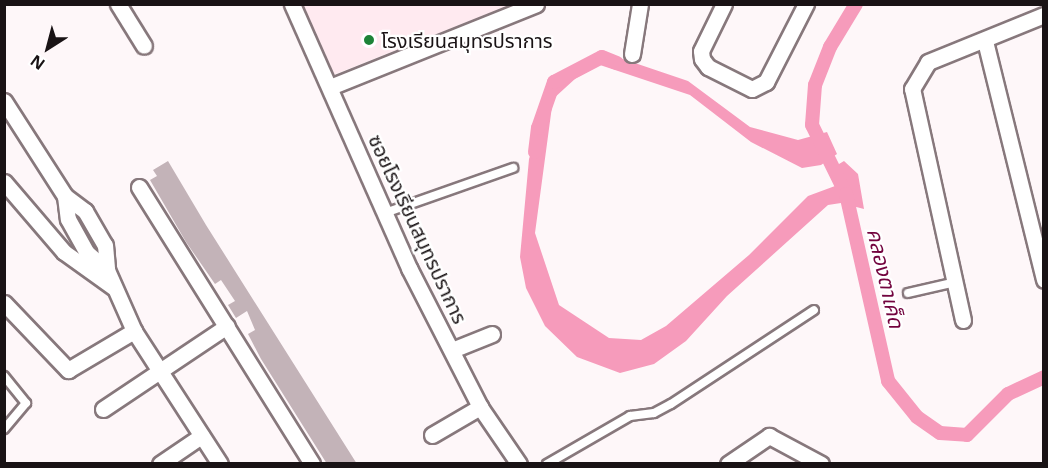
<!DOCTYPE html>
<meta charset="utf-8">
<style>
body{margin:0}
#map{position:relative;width:1048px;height:468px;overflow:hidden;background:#fef7f9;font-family:"Noto Sans","Noto Sans Thai",sans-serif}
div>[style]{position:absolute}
.built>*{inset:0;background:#ffeaf0}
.water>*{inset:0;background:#f69bbb}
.canal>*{height:14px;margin:-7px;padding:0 7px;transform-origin:7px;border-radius:7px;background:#f69bbb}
.building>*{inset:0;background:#c3b3b8}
.roads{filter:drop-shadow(2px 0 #87787c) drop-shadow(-2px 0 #87787c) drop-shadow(0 2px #87787c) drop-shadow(0 -2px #87787c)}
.lane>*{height:8px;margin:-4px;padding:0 4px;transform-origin:4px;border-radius:4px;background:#fff}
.street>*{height:15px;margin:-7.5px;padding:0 7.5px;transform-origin:7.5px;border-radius:7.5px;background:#fff}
.dots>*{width:16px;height:16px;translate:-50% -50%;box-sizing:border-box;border:3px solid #fff;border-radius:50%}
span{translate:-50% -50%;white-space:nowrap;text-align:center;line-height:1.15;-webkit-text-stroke:4.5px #fff;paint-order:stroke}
.poi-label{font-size:20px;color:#191315}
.left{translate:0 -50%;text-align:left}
.street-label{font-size:20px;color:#191315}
.water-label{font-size:21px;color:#73053f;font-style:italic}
.frame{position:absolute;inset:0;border:6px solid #191315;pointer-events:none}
.north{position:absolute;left:18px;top:18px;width:60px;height:60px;-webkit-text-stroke:4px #fff;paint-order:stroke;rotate:216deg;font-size:16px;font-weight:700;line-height:24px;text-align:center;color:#191315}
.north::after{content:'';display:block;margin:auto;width:21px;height:27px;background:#191315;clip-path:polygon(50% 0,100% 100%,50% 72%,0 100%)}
</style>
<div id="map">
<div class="built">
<i style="clip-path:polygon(300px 5px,510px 5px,333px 75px)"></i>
</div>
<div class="water">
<i style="clip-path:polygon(602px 57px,623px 59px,688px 81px,750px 127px,798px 140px,827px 132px,837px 154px,821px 165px,802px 168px,751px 142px,690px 95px,600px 65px,576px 78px,553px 99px,535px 233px,559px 305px,609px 338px,641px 340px,666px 326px,749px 255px,808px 196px,835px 186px,829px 170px,844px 161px,858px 174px,864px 209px,841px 203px,828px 205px,727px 296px,686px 341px,654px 364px,620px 373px,577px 357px,545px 326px,526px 288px,520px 257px,529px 159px,548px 100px,557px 80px)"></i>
</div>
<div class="canal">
<i style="left:856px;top:4px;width:50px;rotate:121.2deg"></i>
<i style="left:830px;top:47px;width:41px;rotate:111.5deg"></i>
<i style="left:815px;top:85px;width:40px;rotate:94.3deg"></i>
<i style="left:812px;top:125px;width:77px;rotate:63.8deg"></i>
<i style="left:846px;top:194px;width:192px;rotate:77.3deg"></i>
<i style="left:888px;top:381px;width:46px;rotate:51.1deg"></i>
<i style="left:917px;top:417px;width:28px;rotate:35deg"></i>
<i style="left:940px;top:433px;width:27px;rotate:4deg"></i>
<i style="left:967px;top:435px;width:58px;rotate:-45deg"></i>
<i style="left:1008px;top:394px;width:40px;rotate:-25deg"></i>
<i style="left:535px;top:152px;width:24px;rotate:-83deg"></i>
<i style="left:538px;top:128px;width:49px;rotate:-70.8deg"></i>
<i style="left:554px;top:82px;width:54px;rotate:-27.5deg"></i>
<i style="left:602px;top:57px;width:16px;rotate:22deg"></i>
</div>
<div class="building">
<i style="clip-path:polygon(168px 161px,206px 225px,357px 464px,327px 464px,261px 359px,248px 334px,255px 330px,247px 311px,236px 318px,228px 305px,235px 301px,221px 280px,215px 284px,186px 242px,150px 180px,157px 176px,153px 170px)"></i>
</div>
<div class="roads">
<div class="lane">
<i style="left:385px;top:213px;width:136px;rotate:-19.4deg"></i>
<i style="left:908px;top:293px;width:49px;rotate:-12.9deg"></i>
<i style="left:4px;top:376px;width:35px;rotate:51deg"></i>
<i style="left:26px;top:403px;width:34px;rotate:130deg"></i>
<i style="left:547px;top:464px;width:96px;rotate:-30deg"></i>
<i style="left:630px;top:416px;width:24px;rotate:-7deg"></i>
<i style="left:654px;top:413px;width:19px;rotate:-28deg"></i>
<i style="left:671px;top:404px;width:171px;rotate:-33.3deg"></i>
</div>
<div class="street">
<i style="left:118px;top:4px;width:49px;rotate:58.2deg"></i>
<i style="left:292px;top:4px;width:289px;rotate:66.1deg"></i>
<i style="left:409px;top:268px;width:156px;rotate:62.9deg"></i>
<i style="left:480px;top:407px;width:69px;rotate:55.6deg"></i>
<i style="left:724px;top:4px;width:52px;rotate:116.1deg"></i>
<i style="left:701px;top:51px;width:8px;rotate:83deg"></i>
<i style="left:702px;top:59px;width:10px;rotate:53deg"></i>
<i style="left:708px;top:67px;width:49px;rotate:26.6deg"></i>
<i style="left:752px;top:89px;width:16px;rotate:-27deg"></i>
<i style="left:766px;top:82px;width:88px;rotate:-62.9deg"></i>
<i style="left:985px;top:41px;width:246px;rotate:76.1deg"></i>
<i style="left:632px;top:54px;width:51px;rotate:-80.9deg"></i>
<i style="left:330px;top:87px;width:222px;rotate:-21.9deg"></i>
<i style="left:4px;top:101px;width:113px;rotate:57.3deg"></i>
<i style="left:65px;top:196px;width:25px;rotate:37deg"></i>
<i style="left:85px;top:211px;width:39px;rotate:60deg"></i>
<i style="left:105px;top:245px;width:25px;rotate:85deg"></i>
<i style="left:107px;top:270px;width:67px;rotate:66.1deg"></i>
<i style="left:134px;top:331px;width:158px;rotate:57.1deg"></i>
<i style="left:4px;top:182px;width:92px;rotate:49.4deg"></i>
<i style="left:64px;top:252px;width:60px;rotate:35.5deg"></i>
<i style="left:139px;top:187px;width:327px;rotate:58deg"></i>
<i style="left:65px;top:196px;width:23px;rotate:83deg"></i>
<i style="left:68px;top:219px;width:38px;rotate:61deg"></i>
<i style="left:86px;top:252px;width:28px;rotate:41deg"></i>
<i style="left:4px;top:303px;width:93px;rotate:46.3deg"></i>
<i style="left:68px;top:370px;width:77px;rotate:-30.6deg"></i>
<i style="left:963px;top:320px;width:237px;rotate:-102.4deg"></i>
<i style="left:912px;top:89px;width:31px;rotate:-59deg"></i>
<i style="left:928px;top:62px;width:125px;rotate:-22.1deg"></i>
<i style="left:452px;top:350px;width:43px;rotate:-21.8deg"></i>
<i style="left:103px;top:409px;width:149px;rotate:-33.8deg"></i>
<i style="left:432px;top:435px;width:56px;rotate:-30.3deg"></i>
<i style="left:160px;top:464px;width:50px;rotate:-34.3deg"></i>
<i style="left:728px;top:464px;width:50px;rotate:-34.3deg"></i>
<i style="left:769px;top:436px;width:59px;rotate:28.3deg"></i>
</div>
</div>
<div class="dots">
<i style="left:369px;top:40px;background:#1d8337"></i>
</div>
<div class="poi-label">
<span class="left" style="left:381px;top:40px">โรงเรียนสมุทรปราการ</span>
</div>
<div class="street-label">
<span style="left:418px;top:229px;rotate:65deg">ซอยโรงเรียนสมุทรปราการ</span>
</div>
<div class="water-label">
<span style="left:886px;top:278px;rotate:77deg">คลองตาเค็ด</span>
</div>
<div class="frame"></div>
<div class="north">N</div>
</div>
